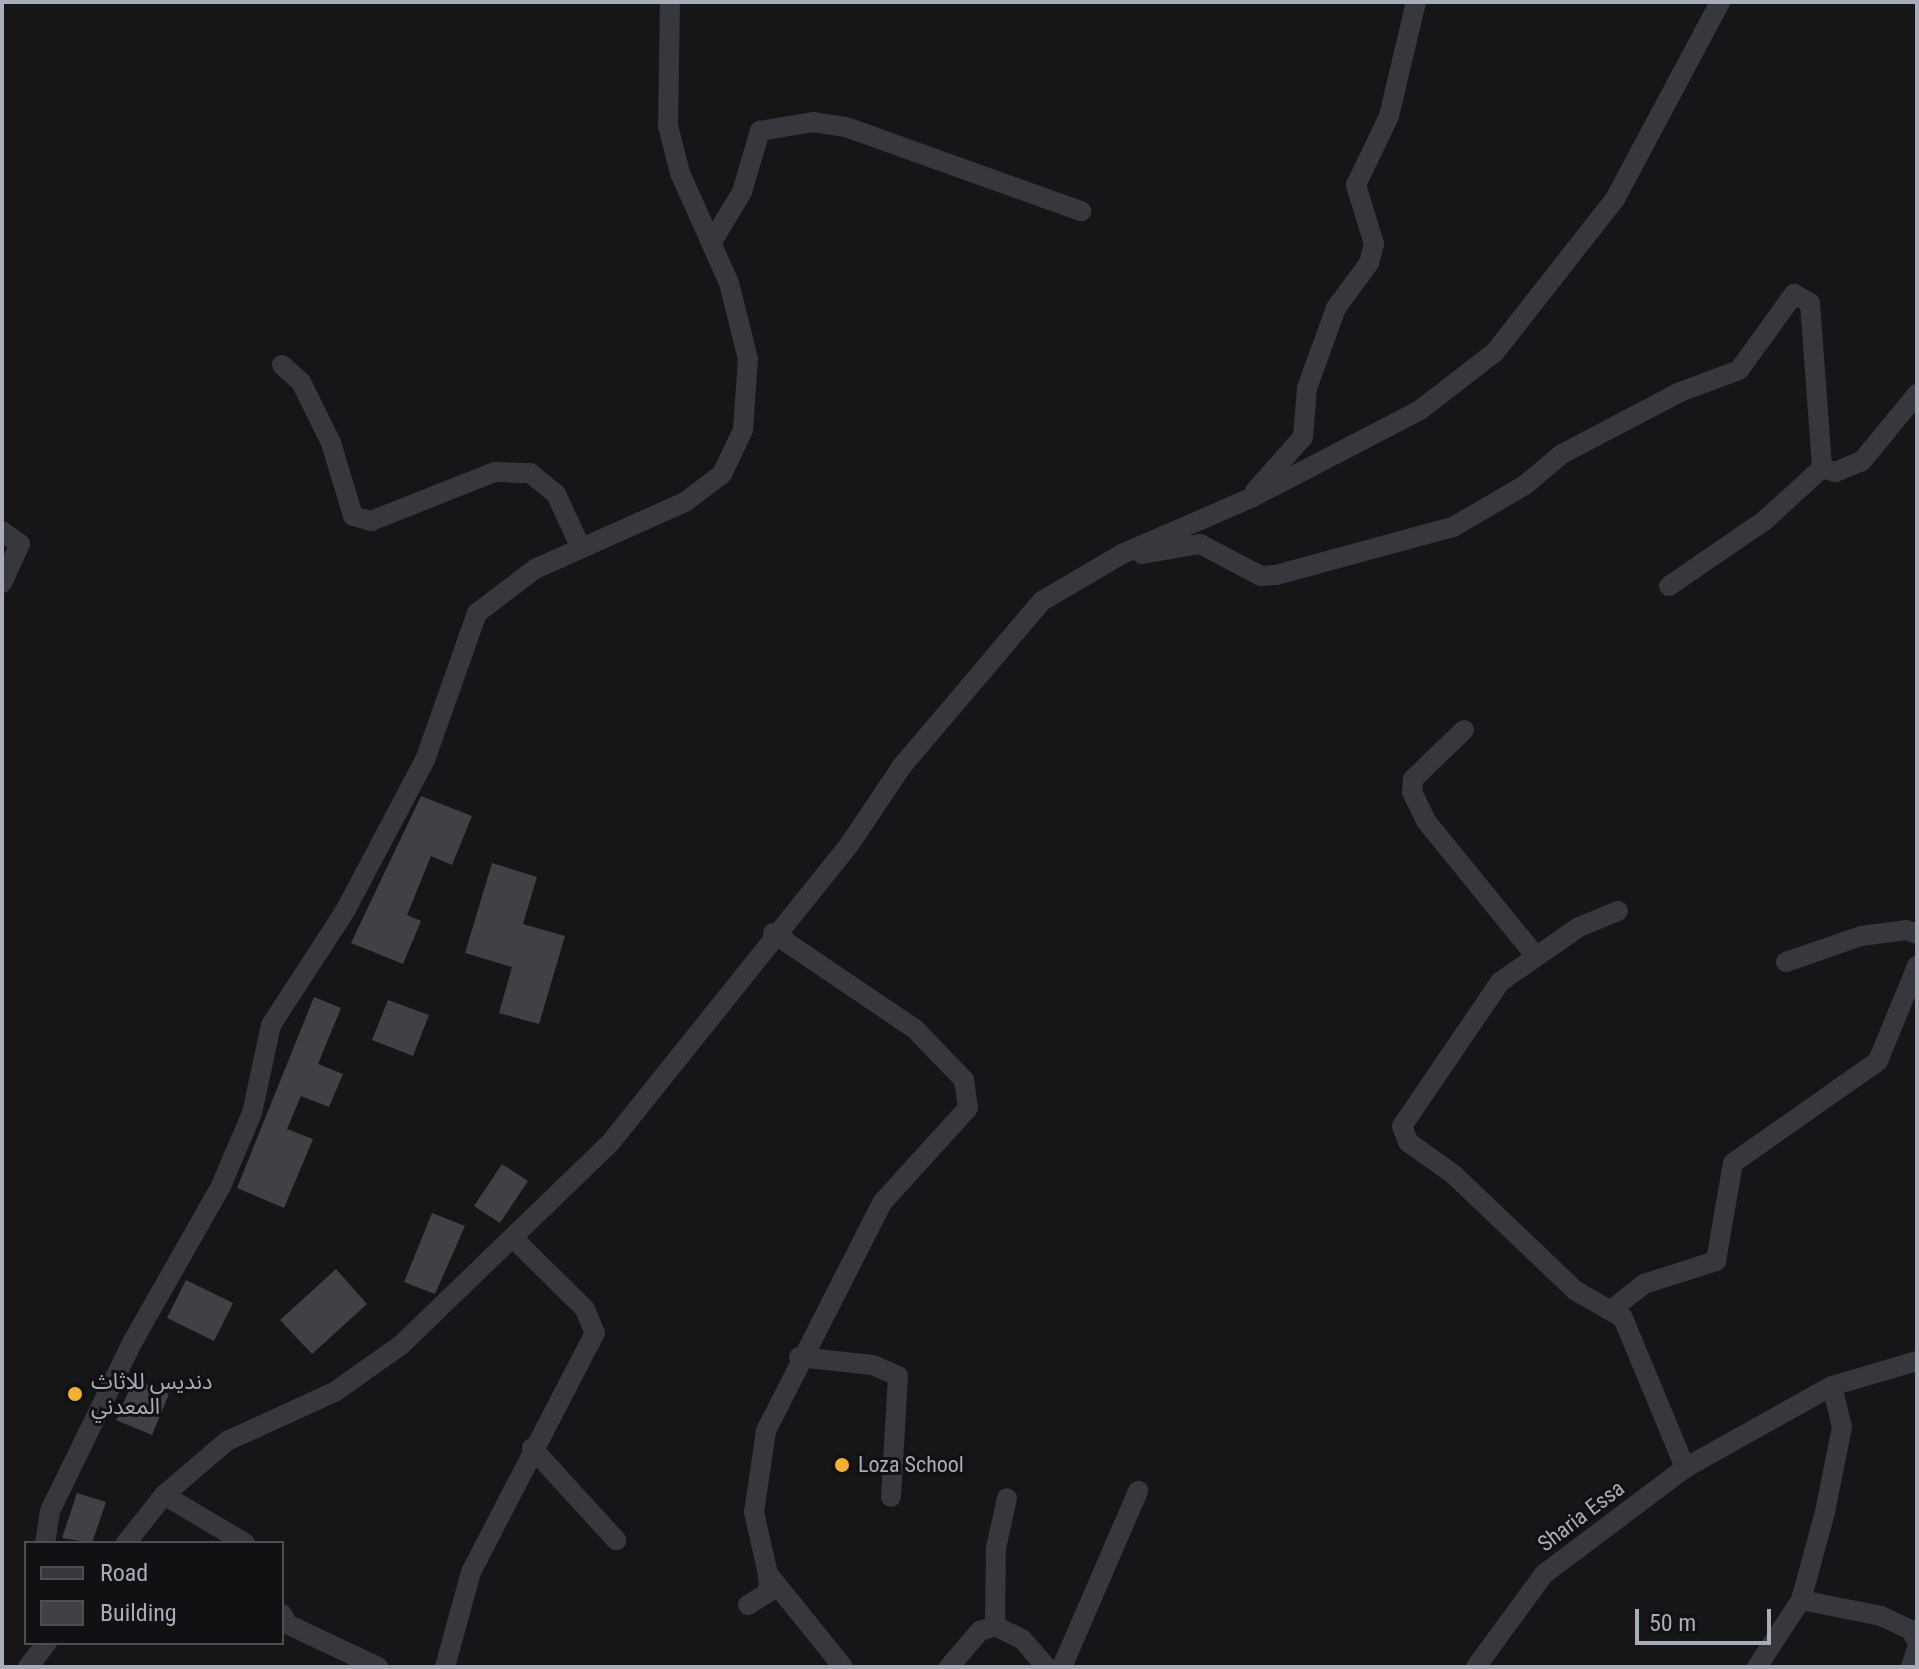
<!DOCTYPE html>
<meta charset="utf-8">
<style>
body{margin:0}
#map{position:relative;width:1919px;height:1669px;overflow:hidden;background:#161618;font-family:"Roboto Condensed","Noto Sans Arabic",sans-serif}
div>[style]{position:absolute}
.building>*{inset:0;background:#404145}
.minor>*{height:20px;margin:-10px;padding:0 10px;transform-origin:10px;border-radius:10px;background:#37383d}
.dots>*{width:22px;height:22px;translate:-50% -50%;box-sizing:border-box;border:4px solid #111113;border-radius:50%}
span{translate:-50% -50%;white-space:nowrap;text-align:center;line-height:1.15;-webkit-text-stroke:6px #111113;paint-order:stroke}
.poi-label{font-size:22px;color:#a8adb8}
.left{translate:0 -50%;text-align:left}
.street-label{font-size:22px;color:#a8adb8}
.frame{position:absolute;inset:0;border:4px solid #a8adb8;pointer-events:none}
.legend{position:absolute;left:24px;top:1541px;width:260px;height:104px;box-sizing:border-box;background:#111113;border:2px solid #4d4f55;margin:0;padding:10px 14px;list-style:none;font-size:24px;color:#a8adb8}
.legend li{display:flex;align-items:center;gap:16px;height:40px}
.legend b{width:40px;border:2px solid #4d4f55}
.scale{position:absolute;left:1635px;top:1609px;width:136px;height:36px;box-sizing:border-box;border:4px solid #a8adb8;border-top:0;padding-left:10px;font-size:24px;line-height:28px;white-space:nowrap;color:#a8adb8;-webkit-text-stroke:6px #111113;paint-order:stroke}
</style>
<div id="map">
<div class="building">
<i style="clip-path:polygon(421px 796px,472px 816px,452px 865px,431px 856px,407px 915px,421px 921px,403px 964px,351px 943px)"></i>
<i style="clip-path:polygon(492px 863px,537px 877px,523px 924px,565px 936px,539px 1024px,499px 1013px,512px 967px,465px 953px)"></i>
<i style="clip-path:polygon(314px 997px,341px 1008px,318px 1064px,343px 1074px,329px 1107px,301px 1096px,287px 1129px,313px 1139px,284px 1208px,237px 1188px)"></i>
<i style="clip-path:polygon(388px 1000px,429px 1015px,413px 1056px,372px 1040px)"></i>
<i style="clip-path:polygon(502px 1164px,528px 1181px,500px 1223px,474px 1206px)"></i>
<i style="clip-path:polygon(432px 1213px,465px 1226px,435px 1294px,404px 1282px)"></i>
<i style="clip-path:polygon(336px 1269px,367px 1304px,312px 1354px,280px 1320px)"></i>
<i style="clip-path:polygon(186px 1280px,233px 1303px,214px 1341px,167px 1318px)"></i>
<i style="clip-path:polygon(134px 1379px,169px 1394px,152px 1435px,116px 1420px)"></i>
<i style="clip-path:polygon(77px 1493px,106px 1502px,92px 1543px,62px 1538px)"></i>
</div>
<div class="minor">
<i style="left:713px;top:240px;width:56px;rotate:-58.9deg"></i>
<i style="left:742px;top:192px;width:64px;rotate:-73.6deg"></i>
<i style="left:760px;top:131px;width:54px;rotate:-9.6deg"></i>
<i style="left:813px;top:122px;width:33px;rotate:9deg"></i>
<i style="left:846px;top:127px;width:250px;rotate:19.7deg"></i>
<i style="left:282px;top:365px;width:25px;rotate:42deg"></i>
<i style="left:301px;top:382px;width:68px;rotate:63.8deg"></i>
<i style="left:331px;top:443px;width:76px;rotate:73.2deg"></i>
<i style="left:353px;top:516px;width:19px;rotate:16deg"></i>
<i style="left:371px;top:521px;width:133px;rotate:-21.6deg"></i>
<i style="left:495px;top:472px;width:35px;rotate:2deg"></i>
<i style="left:530px;top:473px;width:33px;rotate:39deg"></i>
<i style="left:556px;top:494px;width:60px;rotate:65.2deg"></i>
<i style="left:1255px;top:491px;width:72px;rotate:-48.4deg"></i>
<i style="left:1303px;top:437px;width:49px;rotate:-85.3deg"></i>
<i style="left:1307px;top:388px;width:85px;rotate:-70.1deg"></i>
<i style="left:1336px;top:308px;width:56px;rotate:-53.7deg"></i>
<i style="left:1369px;top:263px;width:20px;rotate:-75deg"></i>
<i style="left:1374px;top:244px;width:62px;rotate:-107deg"></i>
<i style="left:1356px;top:185px;width:76px;rotate:-64.4deg"></i>
<i style="left:1389px;top:116px;width:117px;rotate:-76.7deg"></i>
<i style="left:2px;top:531px;width:22px;rotate:36deg"></i>
<i style="left:20px;top:544px;width:43px;rotate:114.8deg"></i>
<i style="left:1142px;top:554px;width:59px;rotate:-9.8deg"></i>
<i style="left:1200px;top:544px;width:69px;rotate:27.7deg"></i>
<i style="left:1261px;top:576px;width:15px;rotate:-4deg"></i>
<i style="left:1276px;top:575px;width:183px;rotate:-15.2deg"></i>
<i style="left:1453px;top:527px;width:83px;rotate:-30.3deg"></i>
<i style="left:1525px;top:485px;width:48px;rotate:-40deg"></i>
<i style="left:1562px;top:454px;width:133px;rotate:-27.7deg"></i>
<i style="left:1680px;top:392px;width:63px;rotate:-20.4deg"></i>
<i style="left:1739px;top:370px;width:94px;rotate:-54.1deg"></i>
<i style="left:1794px;top:294px;width:18px;rotate:29deg"></i>
<i style="left:1810px;top:303px;width:165px;rotate:85.8deg"></i>
<i style="left:1822px;top:468px;width:14px;rotate:17deg"></i>
<i style="left:1835px;top:472px;width:29px;rotate:-22deg"></i>
<i style="left:1862px;top:461px;width:87px;rotate:-50.6deg"></i>
<i style="left:1669px;top:586px;width:115px;rotate:-34.4deg"></i>
<i style="left:1764px;top:521px;width:79px;rotate:-42.4deg"></i>
<i style="left:1464px;top:730px;width:71px;rotate:136.1deg"></i>
<i style="left:1413px;top:779px;width:13px;rotate:94deg"></i>
<i style="left:1412px;top:792px;width:32px;rotate:64deg"></i>
<i style="left:1426px;top:821px;width:173px;rotate:50.9deg"></i>
<i style="left:1618px;top:911px;width:42px;rotate:157.7deg"></i>
<i style="left:1579px;top:927px;width:96px;rotate:145.2deg"></i>
<i style="left:1500px;top:982px;width:174px;rotate:124.2deg"></i>
<i style="left:1402px;top:1126px;width:17px;rotate:69deg"></i>
<i style="left:1408px;top:1142px;width:55px;rotate:35.4deg"></i>
<i style="left:1453px;top:1174px;width:170px;rotate:43.6deg"></i>
<i style="left:1576px;top:1291px;width:54px;rotate:29.9deg"></i>
<i style="left:1623px;top:1318px;width:162px;rotate:67.5deg"></i>
<i style="left:773px;top:933px;width:171px;rotate:34.1deg"></i>
<i style="left:915px;top:1029px;width:71px;rotate:46.1deg"></i>
<i style="left:964px;top:1080px;width:28px;rotate:82deg"></i>
<i style="left:968px;top:1108px;width:128px;rotate:132.2deg"></i>
<i style="left:882px;top:1203px;width:256px;rotate:117deg"></i>
<i style="left:766px;top:1431px;width:82px;rotate:98.4deg"></i>
<i style="left:754px;top:1512px;width:64px;rotate:77.3deg"></i>
<i style="left:768px;top:1574px;width:119px;rotate:51.1deg"></i>
<i style="left:1786px;top:962px;width:79px;rotate:-19.1deg"></i>
<i style="left:1861px;top:936px;width:45px;rotate:-7.6deg"></i>
<i style="left:1906px;top:930px;width:12px;rotate:20deg"></i>
<i style="left:1611px;top:1310px;width:42px;rotate:-38.2deg"></i>
<i style="left:1644px;top:1284px;width:76px;rotate:-17.7deg"></i>
<i style="left:1716px;top:1261px;width:99px;rotate:-80.2deg"></i>
<i style="left:1733px;top:1163px;width:177px;rotate:-35.1deg"></i>
<i style="left:1878px;top:1061px;width:103px;rotate:-67.7deg"></i>
<i style="left:799px;top:1357px;width:74px;rotate:6.2deg"></i>
<i style="left:873px;top:1365px;width:27px;rotate:24deg"></i>
<i style="left:898px;top:1376px;width:121px;rotate:93.3deg"></i>
<i style="left:532px;top:1448px;width:125px;rotate:47.6deg"></i>
<i style="left:164px;top:1495px;width:94px;rotate:30.7deg"></i>
<i style="left:45px;top:1543px;width:32px;rotate:-81deg"></i>
<i style="left:50px;top:1511px;width:189px;rotate:-64deg"></i>
<i style="left:133px;top:1341px;width:178px;rotate:-60.4deg"></i>
<i style="left:221px;top:1186px;width:79px;rotate:-67deg"></i>
<i style="left:252px;top:1113px;width:90px;rotate:-77.8deg"></i>
<i style="left:271px;top:1025px;width:136px;rotate:-57deg"></i>
<i style="left:345px;top:911px;width:171px;rotate:-62.1deg"></i>
<i style="left:425px;top:760px;width:156px;rotate:-70.5deg"></i>
<i style="left:477px;top:613px;width:73px;rotate:-37.2deg"></i>
<i style="left:535px;top:569px;width:164px;rotate:-24.1deg"></i>
<i style="left:685px;top:502px;width:46px;rotate:-37.1deg"></i>
<i style="left:722px;top:474px;width:49px;rotate:-64.5deg"></i>
<i style="left:743px;top:430px;width:71px;rotate:-86deg"></i>
<i style="left:748px;top:359px;width:78px;rotate:-104deg"></i>
<i style="left:729px;top:283px;width:120px;rotate:-114deg"></i>
<i style="left:680px;top:173px;width:49px;rotate:-104.3deg"></i>
<i style="left:668px;top:126px;width:124px;rotate:-89.1deg"></i>
<i style="left:126px;top:1543px;width:61px;rotate:-51.6deg"></i>
<i style="left:164px;top:1495px;width:83px;rotate:-40.6deg"></i>
<i style="left:227px;top:1441px;width:120px;rotate:-24.6deg"></i>
<i style="left:336px;top:1391px;width:80px;rotate:-35.3deg"></i>
<i style="left:401px;top:1345px;width:292px;rotate:-44deg"></i>
<i style="left:611px;top:1142px;width:381px;rotate:-51.3deg"></i>
<i style="left:849px;top:845px;width:95px;rotate:-56.1deg"></i>
<i style="left:902px;top:766px;width:216px;rotate:-49.7deg"></i>
<i style="left:1042px;top:601px;width:93px;rotate:-30.4deg"></i>
<i style="left:1122px;top:554px;width:141px;rotate:-23.5deg"></i>
<i style="left:1251px;top:498px;width:191px;rotate:-27.5deg"></i>
<i style="left:1420px;top:410px;width:95px;rotate:-37.7deg"></i>
<i style="left:1495px;top:352px;width:194px;rotate:-51.9deg"></i>
<i style="left:1615px;top:199px;width:223px;rotate:-61.9deg"></i>
<i style="left:1801px;top:1600px;width:82px;rotate:11.3deg"></i>
<i style="left:1881px;top:1616px;width:33px;rotate:25deg"></i>
<i style="left:1911px;top:1630px;width:13px;rotate:63deg"></i>
<i style="left:748px;top:1605px;width:25px;rotate:-32deg"></i>
<i style="left:769px;top:1592px;width:18px;rotate:-93deg"></i>
<i style="left:282px;top:1614px;width:11px;rotate:63deg"></i>
<i style="left:287px;top:1624px;width:101px;rotate:25.3deg"></i>
<i style="left:995px;top:1626px;width:78px;rotate:-89.3deg"></i>
<i style="left:996px;top:1548px;width:51px;rotate:-77.6deg"></i>
<i style="left:28px;top:1667px;width:31px;rotate:-52deg"></i>
<i style="left:445px;top:1667px;width:98px;rotate:-74.7deg"></i>
<i style="left:471px;top:1572px;width:269px;rotate:-62.6deg"></i>
<i style="left:595px;top:1333px;width:26px;rotate:-113deg"></i>
<i style="left:585px;top:1309px;width:98px;rotate:-135.4deg"></i>
<i style="left:949px;top:1667px;width:48px;rotate:-49.3deg"></i>
<i style="left:980px;top:1631px;width:16px;rotate:-18deg"></i>
<i style="left:995px;top:1626px;width:30px;rotate:26deg"></i>
<i style="left:1022px;top:1639px;width:37px;rotate:49deg"></i>
<i style="left:1062px;top:1667px;width:192px;rotate:-66.6deg"></i>
<i style="left:1476px;top:1667px;width:115px;rotate:-53.8deg"></i>
<i style="left:1544px;top:1574px;width:176px;rotate:-36.9deg"></i>
<i style="left:1685px;top:1468px;width:168px;rotate:-29.2deg"></i>
<i style="left:1832px;top:1386px;width:89px;rotate:-16.4deg"></i>
<i style="left:1757px;top:1667px;width:80px;rotate:-56.7deg"></i>
<i style="left:1801px;top:1600px;width:91px;rotate:-74.7deg"></i>
<i style="left:1825px;top:1512px;width:87px;rotate:-78.7deg"></i>
<i style="left:1842px;top:1427px;width:42px;rotate:-103.7deg"></i>
<i style="left:1911px;top:1667px;width:20px;rotate:-72deg"></i>
</div>
<div class="dots">
<i style="left:75px;top:1394px;background:#f2b134"></i>
<i style="left:842px;top:1465px;background:#f2b134"></i>
</div>
<div class="poi-label">
<span class="left" style="left:91px;top:1394px">دنديس للاثاث<br>المعدني</span>
<span class="left" style="left:858px;top:1465px">Loza School</span>
</div>
<div class="street-label">
<span style="left:1581px;top:1516px;rotate:-37deg">Sharia Essa</span>
</div>
<div class="frame"></div>
<ul class="legend">
<li><b style="height:10px;background:#37383d"></b>Road</li>
<li><b style="height:22px;background:#404145"></b>Building</li>
</ul>
<div class="scale">50 m</div>
</div>
